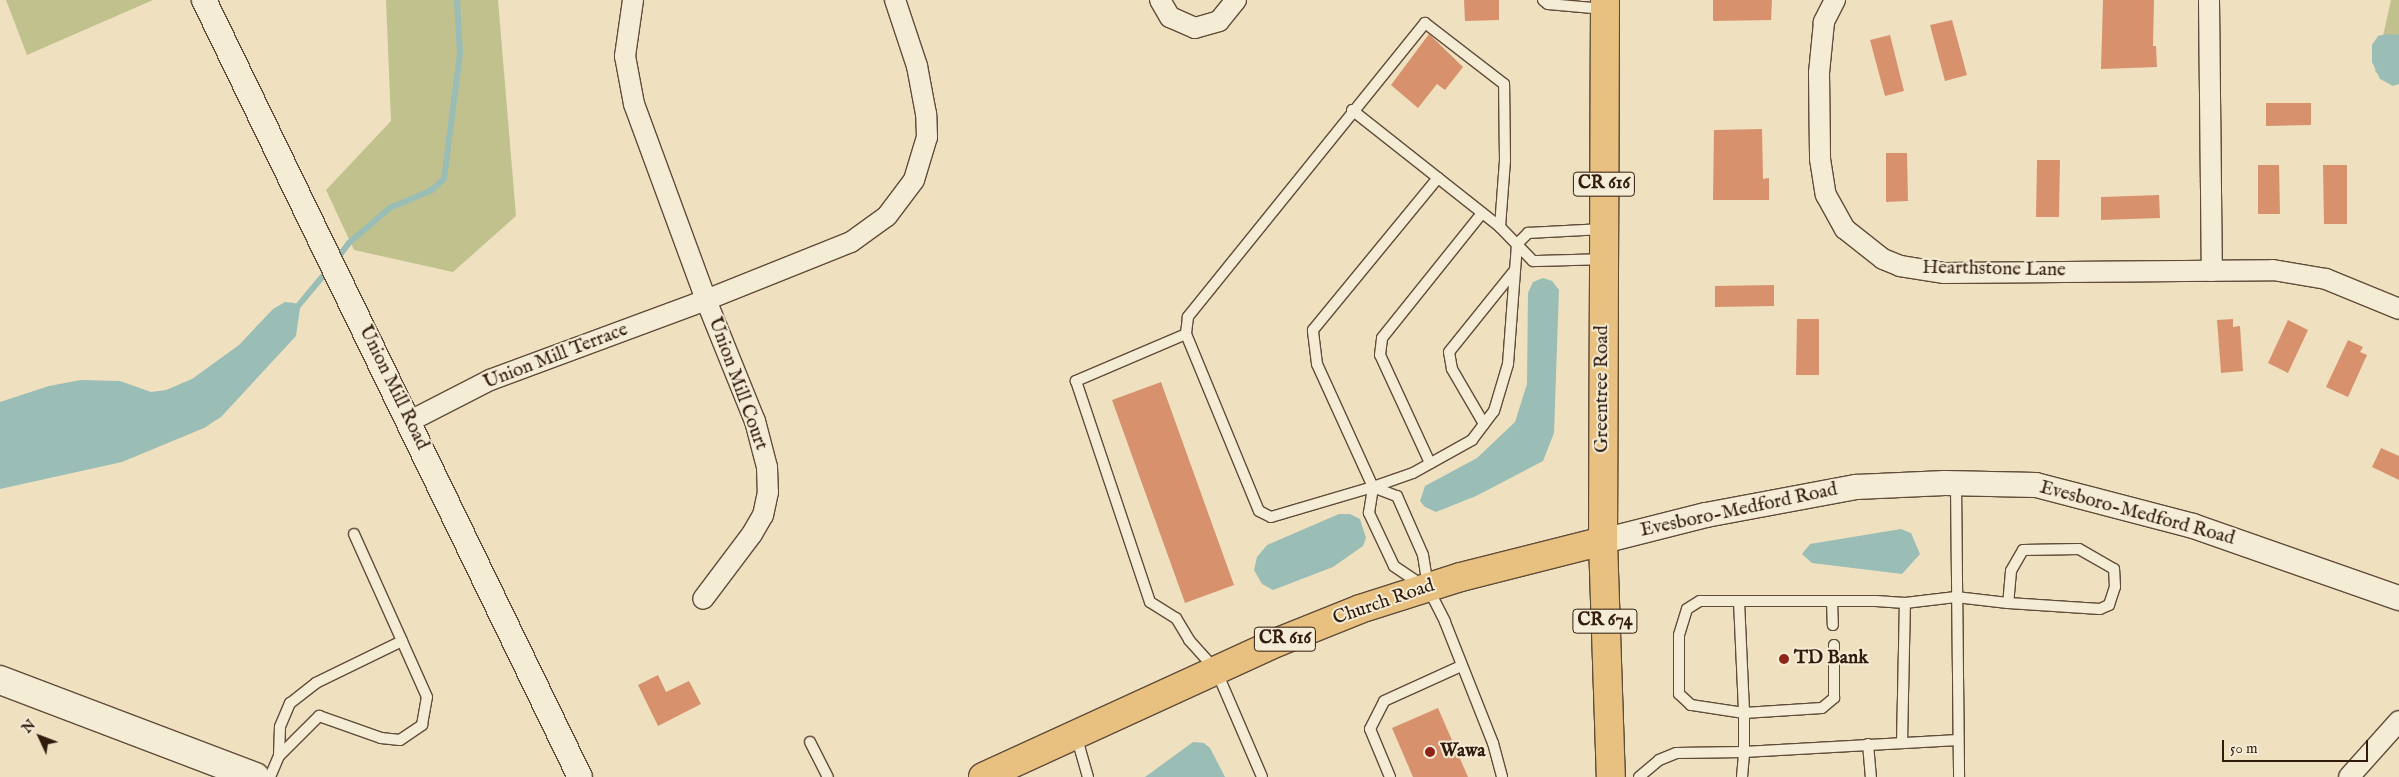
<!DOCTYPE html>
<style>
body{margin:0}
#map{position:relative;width:2399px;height:777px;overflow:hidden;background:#efe1c0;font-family:"IM FELL English",serif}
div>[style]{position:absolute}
.green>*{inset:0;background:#c0c18d}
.water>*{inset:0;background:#9abdb6}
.stream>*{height:5.5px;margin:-2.75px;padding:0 2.75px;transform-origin:2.75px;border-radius:2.75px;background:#9abdb6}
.building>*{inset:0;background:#d7926d}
.roads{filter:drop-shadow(1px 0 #604c39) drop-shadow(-1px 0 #604c39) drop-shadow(0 1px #604c39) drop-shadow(0 -1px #604c39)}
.service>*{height:10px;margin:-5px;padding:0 5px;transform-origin:5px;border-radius:5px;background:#f5ecd6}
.minor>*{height:20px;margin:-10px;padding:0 10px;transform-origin:10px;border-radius:10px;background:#f5ecd6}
.tertiary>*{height:24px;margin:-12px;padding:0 12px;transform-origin:12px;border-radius:12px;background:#f5ecd6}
.secondary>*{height:28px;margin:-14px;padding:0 14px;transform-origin:14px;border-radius:14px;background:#f5ecd6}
.primary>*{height:28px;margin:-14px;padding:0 14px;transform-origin:14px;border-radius:14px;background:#e8c080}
.dots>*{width:14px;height:14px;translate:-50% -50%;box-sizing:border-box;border:2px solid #f5ecd6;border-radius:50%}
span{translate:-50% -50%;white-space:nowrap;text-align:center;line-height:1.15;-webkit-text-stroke:4px #f5ecd6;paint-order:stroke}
.shield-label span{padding:1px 4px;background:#f5ecd6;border:1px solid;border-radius:4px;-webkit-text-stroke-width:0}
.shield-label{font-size:18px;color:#301b0c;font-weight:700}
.street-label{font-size:19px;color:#301b0c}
.poi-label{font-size:19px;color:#301b0c;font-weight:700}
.left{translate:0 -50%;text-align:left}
.north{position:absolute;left:15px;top:712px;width:50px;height:50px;-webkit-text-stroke:4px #f5ecd6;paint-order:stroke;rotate:313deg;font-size:14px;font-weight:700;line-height:20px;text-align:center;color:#301b0c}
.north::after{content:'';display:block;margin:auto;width:18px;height:22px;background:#301b0c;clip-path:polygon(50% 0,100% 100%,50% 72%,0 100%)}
.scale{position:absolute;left:2222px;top:740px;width:146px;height:22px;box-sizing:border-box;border:2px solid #301b0c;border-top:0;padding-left:6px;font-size:15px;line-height:18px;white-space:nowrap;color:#301b0c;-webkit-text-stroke:4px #f5ecd6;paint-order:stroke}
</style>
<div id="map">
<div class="green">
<i style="clip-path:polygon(6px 0,153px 0,27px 55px)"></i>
<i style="clip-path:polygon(386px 0,498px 0,516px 216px,453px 272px,354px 250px,326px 190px,391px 121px)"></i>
<i style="clip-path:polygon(2391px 0,2399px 0,2399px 84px,2375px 72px)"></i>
</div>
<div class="water">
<i style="clip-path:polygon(2387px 34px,2399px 35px,2399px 84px,2393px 86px,2380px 79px,2372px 62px,2372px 45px,2378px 36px)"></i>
<i style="clip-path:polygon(1543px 278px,1552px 281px,1559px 290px,1554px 433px,1543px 461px,1476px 496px,1436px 512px,1425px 507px,1420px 501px,1425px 486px,1477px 458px,1515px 422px,1527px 384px,1528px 293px,1533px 282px)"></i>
<i style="clip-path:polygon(285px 302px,295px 303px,300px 308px,296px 336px,221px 417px,204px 428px,122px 462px,0 489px,0 402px,49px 386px,81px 380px,120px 381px,151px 392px,166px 390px,192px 379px,239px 345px,273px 309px)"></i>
<i style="clip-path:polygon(1339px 514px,1350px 514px,1360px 519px,1366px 538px,1363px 546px,1333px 567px,1273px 590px,1262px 584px,1254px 570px,1257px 557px,1267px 545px)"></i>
<i style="clip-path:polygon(1901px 529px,1911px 533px,1920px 554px,1902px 574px,1812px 563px,1802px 554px,1810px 544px)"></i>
<i style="clip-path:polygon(1193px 742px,1204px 743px,1210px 748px,1225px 777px,1145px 777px)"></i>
</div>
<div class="stream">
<i style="left:337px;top:259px;width:20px;rotate:-53deg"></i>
<i style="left:349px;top:243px;width:54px;rotate:-40.5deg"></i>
<i style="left:390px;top:208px;width:46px;rotate:-23.2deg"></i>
<i style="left:432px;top:190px;width:16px;rotate:-43deg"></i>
<i style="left:444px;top:179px;width:126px;rotate:-82.7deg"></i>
<i style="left:460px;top:54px;width:54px;rotate:-93.2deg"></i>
<i style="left:294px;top:311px;width:53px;rotate:-50.3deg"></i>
</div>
<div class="building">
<i style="clip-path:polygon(1464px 0,1499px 0,1499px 20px,1465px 21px)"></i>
<i style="clip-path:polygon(1713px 0,1772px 0,1771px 20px,1713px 21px)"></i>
<i style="clip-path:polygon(2103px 0,2154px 0,2153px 46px,2156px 46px,2157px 67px,2101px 69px)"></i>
<i style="clip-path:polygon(1952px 20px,1967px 75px,1945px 81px,1930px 25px)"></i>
<i style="clip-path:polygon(1429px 34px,1463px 67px,1445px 90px,1437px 84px,1418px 108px,1391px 85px)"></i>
<i style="clip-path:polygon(1890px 35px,1904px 91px,1885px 96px,1870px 40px)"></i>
<i style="clip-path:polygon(2266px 103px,2311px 103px,2311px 125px,2266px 126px)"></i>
<i style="clip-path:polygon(1762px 129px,1763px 179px,1769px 178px,1769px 200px,1713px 200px,1714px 130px)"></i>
<i style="clip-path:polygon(1886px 153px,1907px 153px,1908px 201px,1886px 202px)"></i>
<i style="clip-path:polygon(2037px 160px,2060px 160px,2059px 217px,2036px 217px)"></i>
<i style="clip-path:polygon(2258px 165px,2279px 165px,2280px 214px,2258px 214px)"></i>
<i style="clip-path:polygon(2323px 165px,2347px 165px,2347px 224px,2324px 224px)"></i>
<i style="clip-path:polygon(2159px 195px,2160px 218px,2101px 220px,2101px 197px)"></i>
<i style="clip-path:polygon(1774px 285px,1774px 306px,1715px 307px,1715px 286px)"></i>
<i style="clip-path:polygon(1797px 319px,1819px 319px,1819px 375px,1796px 375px)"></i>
<i style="clip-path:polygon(2233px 319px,2233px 327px,2240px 326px,2243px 371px,2221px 373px,2217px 320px)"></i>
<i style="clip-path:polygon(2288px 320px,2308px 330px,2288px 373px,2268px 363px)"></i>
<i style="clip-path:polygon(2348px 340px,2363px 347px,2360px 352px,2367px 355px,2348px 397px,2326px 387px)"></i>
<i style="clip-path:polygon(1161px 382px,1234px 585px,1185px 603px,1112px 400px)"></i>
<i style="clip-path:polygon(2381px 448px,2399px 456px,2399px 480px,2372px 467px)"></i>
<i style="clip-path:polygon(658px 675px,666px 692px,689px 681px,701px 704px,658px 726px,638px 685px)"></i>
<i style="clip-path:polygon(1438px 708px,1468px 777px,1413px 777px,1392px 728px)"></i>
</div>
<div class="roads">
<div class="service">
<i style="left:1543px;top:0;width:6px;rotate:39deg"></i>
<i style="left:1548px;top:4px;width:56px;rotate:5.1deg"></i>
<i style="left:1352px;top:110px;width:189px;rotate:38.3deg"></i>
<i style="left:1500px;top:227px;width:47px;rotate:45.9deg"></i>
<i style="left:1533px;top:261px;width:70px;rotate:-1.6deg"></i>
<i style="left:1500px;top:227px;width:66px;rotate:-85.7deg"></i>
<i style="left:1505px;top:161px;width:77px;rotate:-90.7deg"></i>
<i style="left:1504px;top:84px;width:100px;rotate:-142.3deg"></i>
<i style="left:1425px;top:23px;width:378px;rotate:128.9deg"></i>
<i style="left:1188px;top:317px;width:17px;rotate:97deg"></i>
<i style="left:1186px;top:334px;width:191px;rotate:67.6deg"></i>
<i style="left:1259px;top:511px;width:13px;rotate:27deg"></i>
<i style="left:1271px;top:517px;width:106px;rotate:-16.4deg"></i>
<i style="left:1373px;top:487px;width:42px;rotate:-19.3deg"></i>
<i style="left:1413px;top:473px;width:68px;rotate:-29.2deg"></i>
<i style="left:1472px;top:440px;width:36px;rotate:-53deg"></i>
<i style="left:1494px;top:411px;width:49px;rotate:-73.4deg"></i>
<i style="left:1508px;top:364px;width:120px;rotate:-85.7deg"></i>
<i style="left:1517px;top:244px;width:16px;rotate:-45deg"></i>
<i style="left:1528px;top:233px;width:75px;rotate:-3.1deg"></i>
<i style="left:1186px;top:334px;width:120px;rotate:156.9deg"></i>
<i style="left:1076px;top:381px;width:233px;rotate:71.5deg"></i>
<i style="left:1150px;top:602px;width:31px;rotate:32deg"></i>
<i style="left:1176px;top:618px;width:26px;rotate:59deg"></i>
<i style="left:1189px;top:640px;width:40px;rotate:48deg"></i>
<i style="left:1216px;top:670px;width:116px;rotate:66.7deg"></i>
<i style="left:1484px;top:424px;width:64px;rotate:-120.2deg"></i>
<i style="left:1452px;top:369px;width:17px;rotate:-100deg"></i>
<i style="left:1449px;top:352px;width:105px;rotate:-51.2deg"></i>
<i style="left:1430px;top:463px;width:119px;rotate:-114.8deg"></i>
<i style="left:1380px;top:355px;width:17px;rotate:-83deg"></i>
<i style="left:1382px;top:338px;width:160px;rotate:-51.3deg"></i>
<i style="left:1956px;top:484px;width:293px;rotate:89.4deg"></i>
<i style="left:1373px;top:487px;width:26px;rotate:21deg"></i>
<i style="left:1397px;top:496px;width:64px;rotate:66.2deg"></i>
<i style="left:1423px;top:555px;width:33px;rotate:81deg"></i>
<i style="left:1428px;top:588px;width:38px;rotate:63deg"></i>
<i style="left:1445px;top:622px;width:130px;rotate:68.4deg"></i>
<i style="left:1493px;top:743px;width:35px;rotate:75deg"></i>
<i style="left:354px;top:534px;width:117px;rotate:65.8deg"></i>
<i style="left:1422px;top:585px;width:34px;rotate:-146deg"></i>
<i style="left:1394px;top:566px;width:59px;rotate:-115.3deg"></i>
<i style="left:1369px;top:513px;width:26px;rotate:-81deg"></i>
<i style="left:1373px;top:487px;width:135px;rotate:-114.5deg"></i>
<i style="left:1317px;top:364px;width:34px;rotate:-97deg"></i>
<i style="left:1313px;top:330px;width:197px;rotate:-50.6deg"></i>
<i style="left:1739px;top:601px;width:112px;rotate:87.4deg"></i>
<i style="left:1744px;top:713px;width:54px;rotate:-171.4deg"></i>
<i style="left:1691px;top:705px;width:16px;rotate:-137deg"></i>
<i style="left:1679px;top:694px;width:59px;rotate:-90deg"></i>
<i style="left:1679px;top:635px;width:27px;rotate:-73deg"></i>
<i style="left:1687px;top:609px;width:15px;rotate:-32deg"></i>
<i style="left:1700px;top:601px;width:176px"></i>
<i style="left:1876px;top:601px;width:29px;rotate:4deg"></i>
<i style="left:1905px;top:603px;width:51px;rotate:-6.7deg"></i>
<i style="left:1956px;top:597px;width:52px;rotate:6.6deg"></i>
<i style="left:2008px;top:603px;width:92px;rotate:3.7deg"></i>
<i style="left:2100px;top:609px;width:10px;rotate:-24deg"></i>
<i style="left:2109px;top:605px;width:19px;rotate:-72deg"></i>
<i style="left:2115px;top:587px;width:18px;rotate:-93deg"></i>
<i style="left:2114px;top:569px;width:40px;rotate:-150.3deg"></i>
<i style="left:2079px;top:549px;width:56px;rotate:179deg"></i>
<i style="left:2023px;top:550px;width:24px;rotate:120deg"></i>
<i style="left:2011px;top:571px;width:32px;rotate:95deg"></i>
<i style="left:1832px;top:601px;width:24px;rotate:88deg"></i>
<i style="left:1076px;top:735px;width:44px;rotate:74.1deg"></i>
<i style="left:810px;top:742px;width:39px;rotate:63deg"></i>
<i style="left:1902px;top:743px;width:140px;rotate:-88.8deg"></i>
<i style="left:1868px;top:744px;width:33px;rotate:85deg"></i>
<i style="left:270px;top:777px;width:23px;rotate:-67deg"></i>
<i style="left:279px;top:756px;width:57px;rotate:-45deg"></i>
<i style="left:319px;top:716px;width:66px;rotate:19.5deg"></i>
<i style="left:381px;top:738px;width:19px;rotate:6deg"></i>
<i style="left:400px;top:740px;width:27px;rotate:-34deg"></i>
<i style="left:422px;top:725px;width:28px;rotate:-80deg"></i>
<i style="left:427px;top:697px;width:61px;rotate:-114.1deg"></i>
<i style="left:402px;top:641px;width:96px;rotate:154deg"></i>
<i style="left:316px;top:683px;width:33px;rotate:142deg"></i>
<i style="left:290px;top:703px;width:26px;rotate:113deg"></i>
<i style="left:280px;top:727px;width:29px;rotate:92deg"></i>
<i style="left:1390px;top:777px;width:52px;rotate:-112.6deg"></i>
<i style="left:1370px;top:729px;width:31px;rotate:-63deg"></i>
<i style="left:1384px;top:701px;width:85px;rotate:-24.4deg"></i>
<i style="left:1639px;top:777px;width:26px;rotate:-40deg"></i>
<i style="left:1659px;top:760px;width:18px;rotate:-22deg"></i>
<i style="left:1676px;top:753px;width:68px;rotate:-0.8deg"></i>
<i style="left:1744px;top:752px;width:39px;rotate:-90deg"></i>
<i style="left:1744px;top:713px;width:78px;rotate:-3.7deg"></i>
<i style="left:1822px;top:708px;width:16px;rotate:-40deg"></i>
<i style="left:1834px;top:698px;width:53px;rotate:-90deg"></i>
<i style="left:1742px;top:777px;width:25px;rotate:-85deg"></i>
<i style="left:1744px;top:752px;width:214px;rotate:-3.2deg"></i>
</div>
<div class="minor">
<i style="left:633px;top:0;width:57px;rotate:98.1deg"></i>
<i style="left:625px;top:56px;width:49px;rotate:79.4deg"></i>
<i style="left:634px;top:104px;width:209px;rotate:69.8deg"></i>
<i style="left:706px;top:300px;width:156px;rotate:-21.8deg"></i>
<i style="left:851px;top:242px;width:44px;rotate:-35.8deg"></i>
<i style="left:887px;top:216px;width:45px;rotate:-53.1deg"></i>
<i style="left:914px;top:180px;width:45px;rotate:-73.2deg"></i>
<i style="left:927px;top:137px;width:23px;rotate:-92deg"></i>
<i style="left:926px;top:114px;width:49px;rotate:-100.6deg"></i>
<i style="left:917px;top:66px;width:70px;rotate:-108.4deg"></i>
<i style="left:1160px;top:0;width:20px;rotate:60deg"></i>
<i style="left:1170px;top:17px;width:27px;rotate:24deg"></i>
<i style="left:1195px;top:28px;width:25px;rotate:-16deg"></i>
<i style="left:1219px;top:21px;width:27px;rotate:-51deg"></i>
<i style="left:1835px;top:0;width:25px;rotate:117deg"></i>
<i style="left:1824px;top:22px;width:51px;rotate:95.6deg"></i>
<i style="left:1819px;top:73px;width:86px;rotate:89.3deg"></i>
<i style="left:1820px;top:159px;width:36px;rotate:81deg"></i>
<i style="left:1826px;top:195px;width:39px;rotate:61deg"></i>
<i style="left:1845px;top:229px;width:48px;rotate:38.3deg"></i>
<i style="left:1883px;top:259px;width:18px;rotate:22deg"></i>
<i style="left:1900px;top:266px;width:45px;rotate:9deg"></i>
<i style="left:1944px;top:273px;width:329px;rotate:-0.5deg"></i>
<i style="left:2273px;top:270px;width:54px;rotate:9.6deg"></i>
<i style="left:2326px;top:279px;width:79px;rotate:22.3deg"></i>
<i style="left:2209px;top:0;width:271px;rotate:89.4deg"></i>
<i style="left:410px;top:421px;width:90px;rotate:-27.1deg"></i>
<i style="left:490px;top:380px;width:230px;rotate:-20.3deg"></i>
<i style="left:706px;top:300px;width:131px;rotate:68deg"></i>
<i style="left:755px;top:421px;width:48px;rotate:75.4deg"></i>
<i style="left:767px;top:467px;width:25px;rotate:88deg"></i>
<i style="left:768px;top:492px;width:24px;rotate:102deg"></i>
<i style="left:763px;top:515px;width:22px;rotate:120deg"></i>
<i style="left:752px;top:534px;width:81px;rotate:127deg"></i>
<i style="left:2349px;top:777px;width:75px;rotate:-48.2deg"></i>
</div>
<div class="tertiary">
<i style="left:204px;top:0;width:863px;rotate:64.18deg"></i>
<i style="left:1603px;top:541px;width:106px;rotate:-14.2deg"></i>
<i style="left:1706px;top:515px;width:153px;rotate:-10.6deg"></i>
<i style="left:1856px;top:487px;width:89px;rotate:-2.6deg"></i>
<i style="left:1945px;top:483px;width:91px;rotate:1.3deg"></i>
<i style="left:2036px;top:485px;width:162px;rotate:14.6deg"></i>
<i style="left:2193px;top:526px;width:218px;rotate:19.3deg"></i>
</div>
<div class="secondary">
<i style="left:0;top:680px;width:273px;rotate:20.8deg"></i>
</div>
<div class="primary">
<i style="left:1605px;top:0;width:541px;rotate:90.21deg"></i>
<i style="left:1603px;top:541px;width:236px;rotate:88.1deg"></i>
<i style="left:983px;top:777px;width:324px;rotate:-24.6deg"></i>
<i style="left:1278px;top:642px;width:88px;rotate:-21.9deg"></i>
<i style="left:1360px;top:609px;width:106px;rotate:-17.6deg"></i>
<i style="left:1461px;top:577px;width:146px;rotate:-14.2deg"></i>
</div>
</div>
<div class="dots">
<i style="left:1784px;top:659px;background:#8f2418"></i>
<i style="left:1430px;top:752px;background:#8f2418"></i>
</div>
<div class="shield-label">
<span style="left:1604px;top:184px">CR 616</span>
<span style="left:1605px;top:621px">CR 674</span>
<span style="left:1285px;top:639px">CR 616</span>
</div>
<div class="street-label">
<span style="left:1994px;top:270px;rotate:1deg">Hearthstone Lane</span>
<span style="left:556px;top:357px;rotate:-21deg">Union Mill Terrace</span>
<span style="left:737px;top:384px;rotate:70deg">Union Mill Court</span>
<span style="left:393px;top:388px;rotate:64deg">Union Mill Road</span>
<span style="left:1603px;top:389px;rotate:-90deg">Greentree Road</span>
<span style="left:1739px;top:511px;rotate:-12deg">Evesboro-Medford Road</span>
<span style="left:2137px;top:514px;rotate:15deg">Evesboro-Medford Road</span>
<span style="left:1384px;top:603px;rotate:-19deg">Church Road</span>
</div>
<div class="poi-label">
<span class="left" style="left:1794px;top:659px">TD Bank</span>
<span class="left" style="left:1440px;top:752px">Wawa</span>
</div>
<div class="north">N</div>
<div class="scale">50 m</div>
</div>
